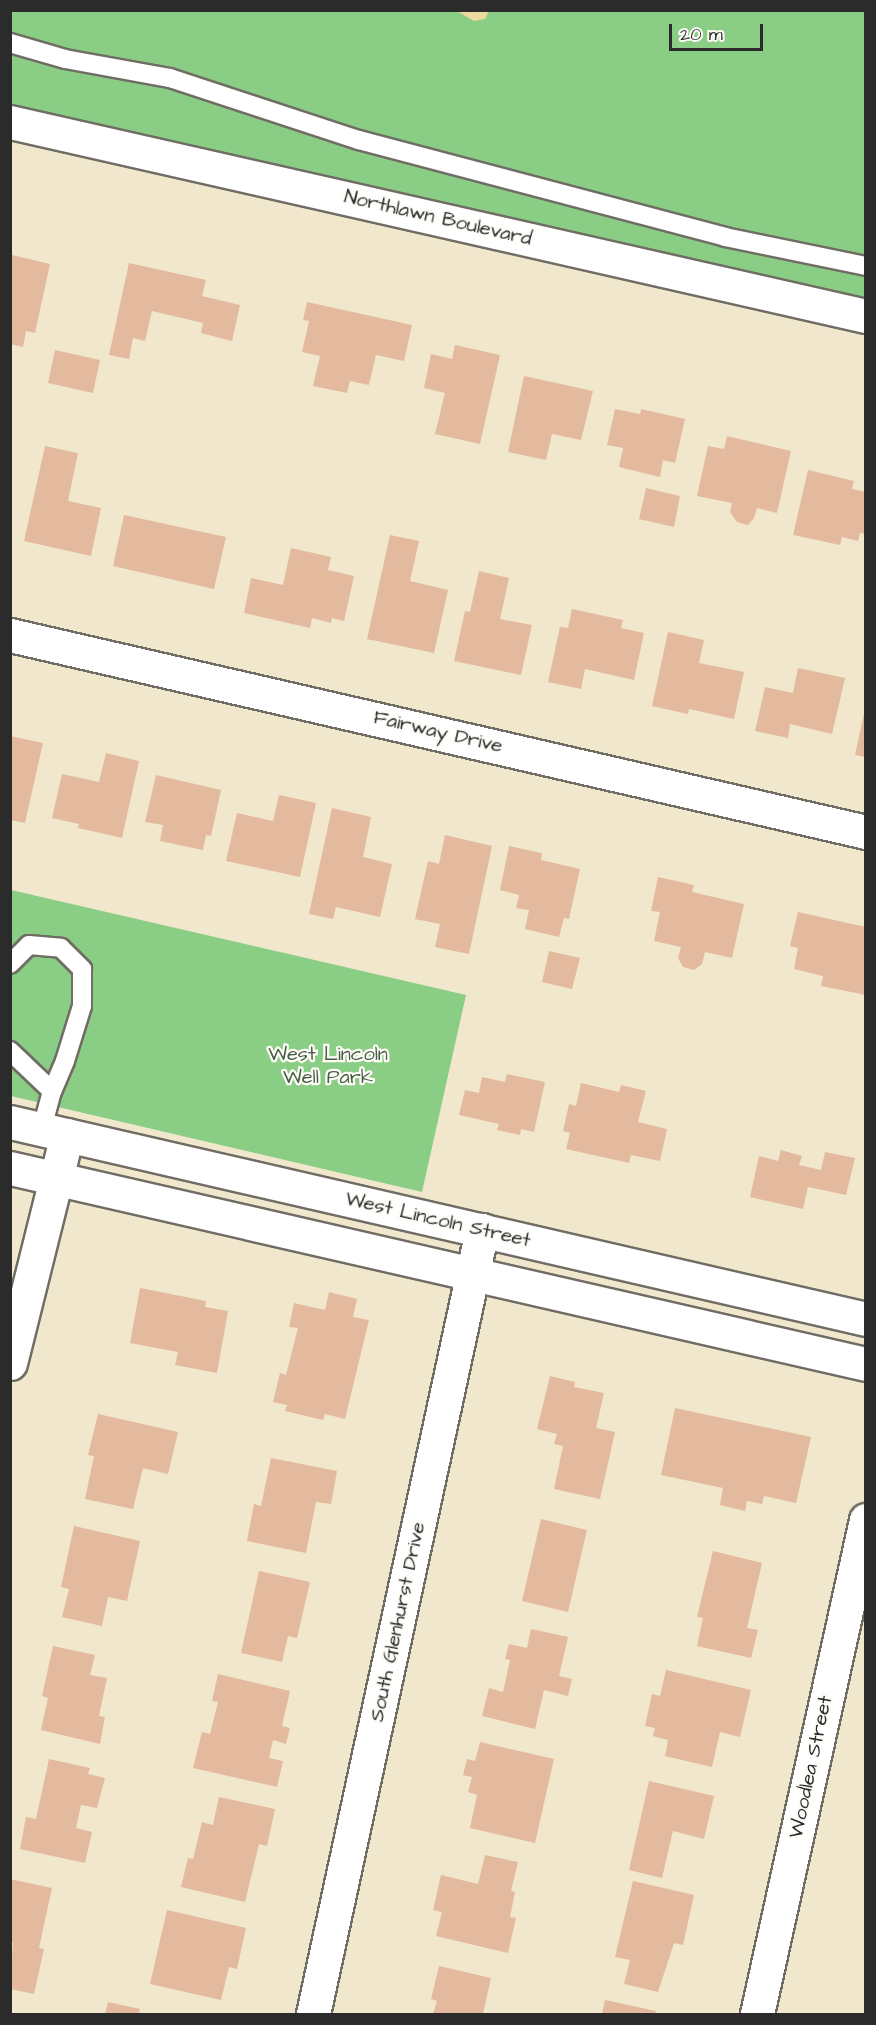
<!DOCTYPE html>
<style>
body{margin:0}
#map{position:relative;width:876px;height:2025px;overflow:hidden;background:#f1e7cd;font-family:"Architects Daughter",sans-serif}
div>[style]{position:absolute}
.green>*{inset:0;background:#8acd85}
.sand>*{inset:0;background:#eeda9e}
.building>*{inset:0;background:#e3ba9d}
.roads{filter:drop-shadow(2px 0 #706d64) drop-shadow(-2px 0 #706d64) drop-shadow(0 2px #706d64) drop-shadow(0 -2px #706d64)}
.service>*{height:18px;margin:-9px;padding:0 9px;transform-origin:9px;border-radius:9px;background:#fff}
.minor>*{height:33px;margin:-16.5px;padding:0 16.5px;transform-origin:16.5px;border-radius:16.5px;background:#fff}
.tertiary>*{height:33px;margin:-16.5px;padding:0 16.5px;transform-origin:16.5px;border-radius:16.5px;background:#fff}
span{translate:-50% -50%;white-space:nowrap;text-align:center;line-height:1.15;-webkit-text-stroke:4.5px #fdfcf7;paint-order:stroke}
.street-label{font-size:20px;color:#2b2b2b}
.park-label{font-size:20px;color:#485c46}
.frame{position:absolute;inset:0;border:12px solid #2b2b2b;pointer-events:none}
.scale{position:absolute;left:669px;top:24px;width:94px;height:27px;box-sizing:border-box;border:3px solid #2b2b2b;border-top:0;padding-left:8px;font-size:18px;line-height:21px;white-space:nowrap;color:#2b2b2b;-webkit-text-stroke:4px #fdfcf7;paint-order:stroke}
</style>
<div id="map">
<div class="green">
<i style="clip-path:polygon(11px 11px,865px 11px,865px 324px,11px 133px)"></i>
<i style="clip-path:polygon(11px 890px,466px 995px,422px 1192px,11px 1096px)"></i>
</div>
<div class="sand">
<i style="clip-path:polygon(457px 11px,489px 11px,485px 19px,474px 21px)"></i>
</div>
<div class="building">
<i style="clip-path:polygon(12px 255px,50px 264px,35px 333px,26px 331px,23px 347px,10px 344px)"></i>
<i style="clip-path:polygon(129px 263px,206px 280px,202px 296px,240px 305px,232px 341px,201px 333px,203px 323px,152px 311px,145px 341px,133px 338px,129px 359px,109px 355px)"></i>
<i style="clip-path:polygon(307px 302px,412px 325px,404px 361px,376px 355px,369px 385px,350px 381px,347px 393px,313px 386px,320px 356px,302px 352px,309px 321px,303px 320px)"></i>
<i style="clip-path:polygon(455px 345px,500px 355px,480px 444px,435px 434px,445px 393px,424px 388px,431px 354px,452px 359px)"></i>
<i style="clip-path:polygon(55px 350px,100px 360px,93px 393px,48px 383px)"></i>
<i style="clip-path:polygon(524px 376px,593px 391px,581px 440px,552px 434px,546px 460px,508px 452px)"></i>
<i style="clip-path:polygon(615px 409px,640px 414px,641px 409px,685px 419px,675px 463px,663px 460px,660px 477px,619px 467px,623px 448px,607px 445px)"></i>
<i style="clip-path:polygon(727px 436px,791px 451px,777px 513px,757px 508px,754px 518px,748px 525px,737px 522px,730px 512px,732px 503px,697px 496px,708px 446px,724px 449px)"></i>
<i style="clip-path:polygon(45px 446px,78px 453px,68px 501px,101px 508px,91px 556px,24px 541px)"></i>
<i style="clip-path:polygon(808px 470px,854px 481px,852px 489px,866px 492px,866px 534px,860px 533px,858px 541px,842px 537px,840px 545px,793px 535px)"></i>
<i style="clip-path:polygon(646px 488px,680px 496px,674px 527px,639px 519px)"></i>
<i style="clip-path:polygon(124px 515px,226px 537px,214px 589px,113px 566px)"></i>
<i style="clip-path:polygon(390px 535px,419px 541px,410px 581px,448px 590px,434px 653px,367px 639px)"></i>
<i style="clip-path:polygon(291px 548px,331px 557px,328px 570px,354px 576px,344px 621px,332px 618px,331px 623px,312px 618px,310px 628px,244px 613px,251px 578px,283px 585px)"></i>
<i style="clip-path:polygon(479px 571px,509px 578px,500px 619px,532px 625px,521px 675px,454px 661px,465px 611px,470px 612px)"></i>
<i style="clip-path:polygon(572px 609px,623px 620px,621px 628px,644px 633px,634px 680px,585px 669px,581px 689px,548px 682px,560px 627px,568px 628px)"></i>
<i style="clip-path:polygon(668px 632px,704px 640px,699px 663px,744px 672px,734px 719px,689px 709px,688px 714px,652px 706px)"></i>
<i style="clip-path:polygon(798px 668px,845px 678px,832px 734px,790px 724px,788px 738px,755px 731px,765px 687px,793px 693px)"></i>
<i style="clip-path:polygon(865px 709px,866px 709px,866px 757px,855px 755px)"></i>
<i style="clip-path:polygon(10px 736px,43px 743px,25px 823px,10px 820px)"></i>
<i style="clip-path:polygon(106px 753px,139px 761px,122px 838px,78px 828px,79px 824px,52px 818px,62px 774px,99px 782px)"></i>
<i style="clip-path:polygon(156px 775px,221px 790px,211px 836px,206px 835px,203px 850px,160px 841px,163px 825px,145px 822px)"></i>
<i style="clip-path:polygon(279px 795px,316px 803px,300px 877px,226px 861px,237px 813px,273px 821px)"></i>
<i style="clip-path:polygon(332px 808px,371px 817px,363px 857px,392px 864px,380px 917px,336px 907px,333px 919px,309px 914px)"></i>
<i style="clip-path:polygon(445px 835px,492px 846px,469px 954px,435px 947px,440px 924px,415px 919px,428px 861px,439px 864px)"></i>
<i style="clip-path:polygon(509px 846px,542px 853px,541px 860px,580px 869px,569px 919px,564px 918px,559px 937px,525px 929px,529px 910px,516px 908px,519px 895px,500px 890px)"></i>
<i style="clip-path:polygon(658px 877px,694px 885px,692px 892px,744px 904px,732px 958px,705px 952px,702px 964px,694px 970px,683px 967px,678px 958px,681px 947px,654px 941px,660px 912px,651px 911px)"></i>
<i style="clip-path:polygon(798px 912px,866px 927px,866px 995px,821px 986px,823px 976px,794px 969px,798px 948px,790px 946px)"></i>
<i style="clip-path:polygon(549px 951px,580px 958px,572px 989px,542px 982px)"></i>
<i style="clip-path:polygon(507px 1074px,545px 1082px,534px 1132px,521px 1129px,520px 1135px,497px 1130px,499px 1124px,459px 1115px,465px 1090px,479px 1093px,482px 1077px,505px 1082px)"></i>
<i style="clip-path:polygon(581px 1083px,619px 1092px,621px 1085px,646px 1091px,638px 1122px,667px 1129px,660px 1161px,631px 1155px,629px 1163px,566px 1149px,570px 1133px,563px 1131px,569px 1104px,576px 1106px)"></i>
<i style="clip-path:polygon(781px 1150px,802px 1156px,799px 1165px,821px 1170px,825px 1152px,855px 1158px,846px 1195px,808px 1187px,803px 1209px,750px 1197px,759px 1156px,778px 1161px)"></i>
<i style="clip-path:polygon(140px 1288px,206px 1301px,205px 1307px,228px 1311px,217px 1373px,175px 1365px,178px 1352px,130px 1343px)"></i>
<i style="clip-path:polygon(329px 1292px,357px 1299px,353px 1317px,369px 1320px,345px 1419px,325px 1414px,323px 1420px,285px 1411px,287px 1405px,273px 1402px,280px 1373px,286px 1375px,298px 1328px,289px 1327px,294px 1303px,325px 1310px)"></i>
<i style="clip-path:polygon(550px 1376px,575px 1382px,574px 1387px,604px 1393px,596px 1428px,615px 1432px,600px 1499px,554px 1489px,563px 1446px,554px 1444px,557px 1434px,537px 1429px)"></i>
<i style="clip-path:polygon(675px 1408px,811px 1437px,796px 1503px,764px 1496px,762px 1504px,747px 1501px,745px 1511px,720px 1505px,723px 1488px,661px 1475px)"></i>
<i style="clip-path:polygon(98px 1414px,178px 1432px,168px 1474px,143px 1468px,133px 1509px,85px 1499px,94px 1456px,88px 1455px)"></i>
<i style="clip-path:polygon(271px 1458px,337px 1471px,331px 1504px,316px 1502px,306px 1553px,247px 1541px,254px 1504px,261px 1506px)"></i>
<i style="clip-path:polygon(541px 1519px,587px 1530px,568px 1612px,522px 1601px)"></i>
<i style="clip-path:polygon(74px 1526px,140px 1541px,127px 1601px,108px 1597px,102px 1626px,62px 1617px,69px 1589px,61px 1587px)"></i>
<i style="clip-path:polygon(713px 1551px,762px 1563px,747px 1628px,758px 1630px,751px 1658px,697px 1646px,703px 1618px,697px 1617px)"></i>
<i style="clip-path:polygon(259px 1571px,310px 1582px,297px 1638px,288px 1636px,282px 1662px,241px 1653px)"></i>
<i style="clip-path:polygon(531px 1629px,568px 1637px,559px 1676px,572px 1679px,568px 1696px,544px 1690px,535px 1729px,482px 1716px,489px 1688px,503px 1692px,510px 1660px,505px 1659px,509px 1644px,527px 1648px)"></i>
<i style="clip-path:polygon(53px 1646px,95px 1655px,90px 1675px,107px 1678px,99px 1716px,105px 1717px,100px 1744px,41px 1730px,48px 1698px,42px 1696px)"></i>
<i style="clip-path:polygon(666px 1670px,751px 1690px,740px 1737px,720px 1732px,712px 1767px,665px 1756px,668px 1740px,653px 1736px,655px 1728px,645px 1726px,652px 1694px,660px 1696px)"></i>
<i style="clip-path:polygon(218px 1674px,290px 1691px,282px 1726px,290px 1728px,286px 1744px,273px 1740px,269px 1758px,283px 1761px,277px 1787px,193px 1768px,202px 1732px,210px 1734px,218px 1702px,212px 1701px)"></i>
<i style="clip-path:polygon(480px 1742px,554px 1759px,535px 1843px,470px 1828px,477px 1795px,468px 1792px,472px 1777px,463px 1775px,467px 1759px,475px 1761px)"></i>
<i style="clip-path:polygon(49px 1759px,90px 1768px,88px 1774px,105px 1778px,97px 1808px,81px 1805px,76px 1828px,92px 1832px,85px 1863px,20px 1849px,26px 1817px,36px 1819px)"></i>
<i style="clip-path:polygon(649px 1781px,714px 1796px,704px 1839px,673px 1831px,662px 1878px,629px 1870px)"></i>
<i style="clip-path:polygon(219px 1797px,275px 1809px,267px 1846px,259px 1844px,245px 1902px,181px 1887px,188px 1858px,193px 1859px,202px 1822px,213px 1825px)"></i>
<i style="clip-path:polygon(485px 1855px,518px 1862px,511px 1891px,515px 1892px,510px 1917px,516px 1918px,508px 1953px,436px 1936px,442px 1912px,433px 1910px,441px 1875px,478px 1884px)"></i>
<i style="clip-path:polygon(10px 1879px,52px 1888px,39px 1948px,44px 1949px,34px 1994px,10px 1989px,13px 1942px,10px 1942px)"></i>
<i style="clip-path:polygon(633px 1881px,694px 1895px,683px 1945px,674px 1943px,658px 1992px,624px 1984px,630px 1960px,615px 1957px)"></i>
<i style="clip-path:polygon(167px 1910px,246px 1928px,237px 1969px,229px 1967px,221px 2000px,150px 1984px)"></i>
<i style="clip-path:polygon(439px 1966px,491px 1978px,483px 2014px,433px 2014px,437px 2001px,431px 1999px)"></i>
<i style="clip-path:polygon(605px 2000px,656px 2011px,655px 2014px,602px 2014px)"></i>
<i style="clip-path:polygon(108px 2002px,140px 2009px,139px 2014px,105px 2014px)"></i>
</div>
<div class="roads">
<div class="service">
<i style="left:10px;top:43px;width:57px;rotate:16.2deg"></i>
<i style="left:65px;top:59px;width:107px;rotate:10.3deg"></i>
<i style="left:170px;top:78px;width:199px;rotate:18.2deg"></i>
<i style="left:359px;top:140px;width:379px;rotate:14.8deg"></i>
<i style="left:725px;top:237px;width:144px;rotate:11.6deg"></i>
<i style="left:10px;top:964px;width:27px;rotate:-45deg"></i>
<i style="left:29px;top:945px;width:32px;rotate:5deg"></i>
<i style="left:61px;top:948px;width:30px;rotate:45deg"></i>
<i style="left:82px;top:969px;width:37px;rotate:90deg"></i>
<i style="left:82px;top:1006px;width:58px;rotate:107.2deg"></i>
<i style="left:65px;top:1061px;width:33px;rotate:113deg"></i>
<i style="left:52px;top:1091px;width:39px;rotate:105deg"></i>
<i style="left:10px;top:1051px;width:58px;rotate:43.6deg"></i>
</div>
<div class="minor">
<i style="left:10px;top:122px;width:878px;rotate:12.77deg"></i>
<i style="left:10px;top:635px;width:878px;rotate:12.96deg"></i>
<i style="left:10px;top:1363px;width:235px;rotate:-76deg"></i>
<i style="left:313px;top:2014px;width:802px;rotate:-77.84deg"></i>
<i style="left:757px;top:2014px;width:506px;rotate:-77.56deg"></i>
</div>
<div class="tertiary">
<i style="left:10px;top:1122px;width:878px;rotate:12.96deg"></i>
<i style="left:10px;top:1168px;width:878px;rotate:12.9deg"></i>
</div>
</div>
<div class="street-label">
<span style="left:438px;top:218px;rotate:13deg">Northlawn Boulevard</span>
<span style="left:438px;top:732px;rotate:13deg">Fairway Drive</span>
<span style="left:438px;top:1220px;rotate:13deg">West Lincoln Street</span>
<span style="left:398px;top:1622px;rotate:-78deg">South Glenhurst Drive</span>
<span style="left:811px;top:1767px;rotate:-78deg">Woodlea Street</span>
</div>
<div class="park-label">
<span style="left:328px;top:1066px">West Lincoln<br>Well Park</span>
</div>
<div class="frame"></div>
<div class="scale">20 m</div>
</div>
